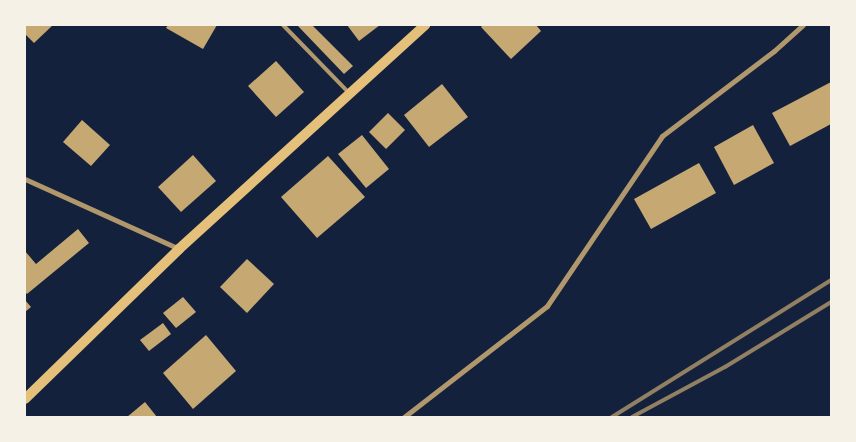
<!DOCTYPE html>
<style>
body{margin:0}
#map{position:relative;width:856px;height:442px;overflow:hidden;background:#14213d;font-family:Commissioner,sans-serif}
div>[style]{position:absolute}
.building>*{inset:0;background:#c6a872}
.service>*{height:4px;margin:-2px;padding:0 2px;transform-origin:2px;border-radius:2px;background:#b1986c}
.minor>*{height:5px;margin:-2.5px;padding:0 2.5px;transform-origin:2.5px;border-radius:2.5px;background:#b1986c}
.secondary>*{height:10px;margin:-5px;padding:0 5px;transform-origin:5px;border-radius:5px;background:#e5c07b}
.rail>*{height:4px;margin:-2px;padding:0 2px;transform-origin:2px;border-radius:2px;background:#918062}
span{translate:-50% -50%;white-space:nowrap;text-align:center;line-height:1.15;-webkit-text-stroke:4px #f6f1e7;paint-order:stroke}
.frame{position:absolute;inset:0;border:26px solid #f6f1e7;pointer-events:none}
</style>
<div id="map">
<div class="building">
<i style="clip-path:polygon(25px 25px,53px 25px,34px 43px,25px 34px)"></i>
<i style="clip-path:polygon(168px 25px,217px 25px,203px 49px,166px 28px)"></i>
<i style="clip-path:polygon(297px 25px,312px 25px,353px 66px,344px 74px)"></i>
<i style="clip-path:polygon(347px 25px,380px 25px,359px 41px)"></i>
<i style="clip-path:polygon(483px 25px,536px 25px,541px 31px,511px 59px,481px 27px)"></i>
<i style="clip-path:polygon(276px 61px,304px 92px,276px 117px,248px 86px)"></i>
<i style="clip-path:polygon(831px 82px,831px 124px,790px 146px,772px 113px)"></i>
<i style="clip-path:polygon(442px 84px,468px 117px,429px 147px,404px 115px)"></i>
<i style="clip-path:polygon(388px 113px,405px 130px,386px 149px,369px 132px)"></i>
<i style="clip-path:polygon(82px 120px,110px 145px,91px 166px,63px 142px)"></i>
<i style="clip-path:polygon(753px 125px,774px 163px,734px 185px,714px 147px)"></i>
<i style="clip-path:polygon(362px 135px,389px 169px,366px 188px,338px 154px)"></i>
<i style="clip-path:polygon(193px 155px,216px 181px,181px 212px,158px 187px)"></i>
<i style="clip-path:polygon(328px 156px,365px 197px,317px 238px,281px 197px)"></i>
<i style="clip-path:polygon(699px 163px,716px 193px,651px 229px,634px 199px)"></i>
<i style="clip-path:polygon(78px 229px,89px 243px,27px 294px,25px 292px,25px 251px,36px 264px)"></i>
<i style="clip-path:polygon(247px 259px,274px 284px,247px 313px,220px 287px)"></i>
<i style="clip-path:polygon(183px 297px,196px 312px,176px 328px,163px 313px)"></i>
<i style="clip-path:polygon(25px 300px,31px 307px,25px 312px)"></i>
<i style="clip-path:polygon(163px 323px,171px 334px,149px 351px,140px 340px)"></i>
<i style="clip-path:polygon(206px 335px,236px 371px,193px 409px,163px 373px)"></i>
<i style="clip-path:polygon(145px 402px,157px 417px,127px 417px)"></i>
</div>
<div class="service">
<i style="left:283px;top:25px;width:96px;rotate:45.8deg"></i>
</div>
<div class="minor">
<i style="left:25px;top:179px;width:169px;rotate:24.4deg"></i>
<i style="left:404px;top:417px;width:181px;rotate:-37.8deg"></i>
<i style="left:547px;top:306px;width:205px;rotate:-55.9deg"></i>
<i style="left:662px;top:136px;width:141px;rotate:-37.2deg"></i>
<i style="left:774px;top:51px;width:39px;rotate:-42deg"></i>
</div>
<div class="secondary">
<i style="left:25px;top:399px;width:215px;rotate:-44.2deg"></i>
<i style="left:179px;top:249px;width:333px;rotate:-42.3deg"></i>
</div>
<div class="rail">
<i style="left:612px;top:417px;width:258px;rotate:-32deg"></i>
<i style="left:632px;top:417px;width:106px;rotate:-28.3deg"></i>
<i style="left:725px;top:367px;width:124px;rotate:-31.5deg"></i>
</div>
<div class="frame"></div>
</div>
